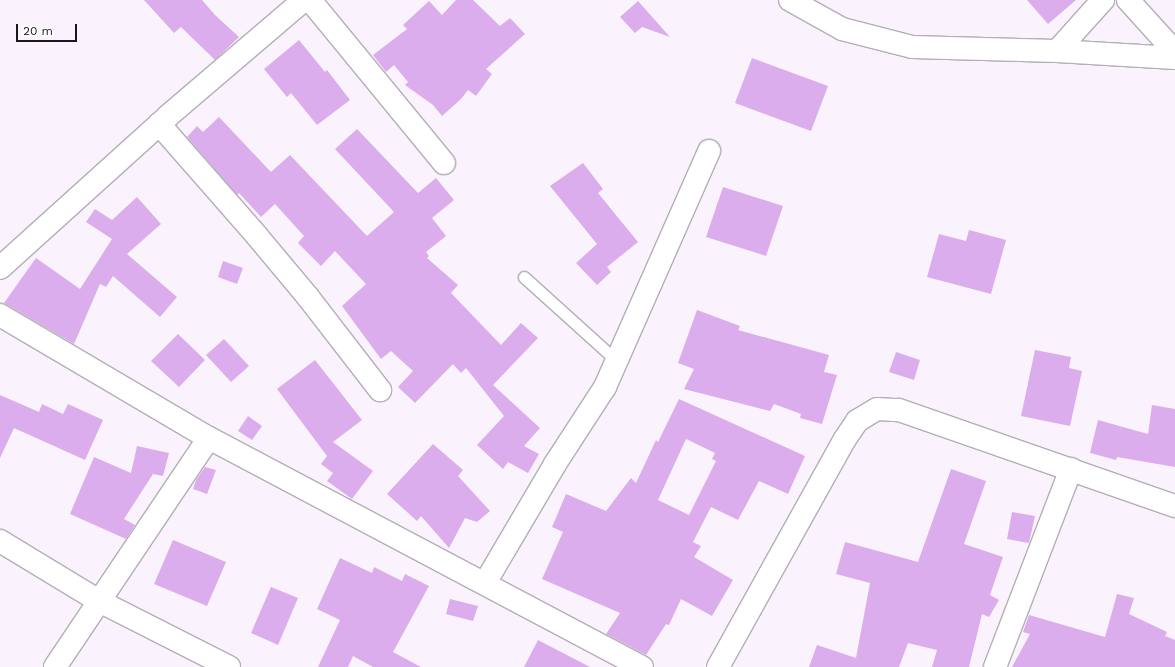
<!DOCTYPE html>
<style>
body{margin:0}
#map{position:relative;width:1175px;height:667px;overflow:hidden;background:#faf3fd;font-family:"Work Sans",sans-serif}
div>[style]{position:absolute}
.building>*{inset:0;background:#dbadec}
.roads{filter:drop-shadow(1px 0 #b4aeb7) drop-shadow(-1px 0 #b4aeb7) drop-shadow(0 1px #b4aeb7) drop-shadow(0 -1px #b4aeb7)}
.service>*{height:11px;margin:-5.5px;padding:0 5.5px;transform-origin:5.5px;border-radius:5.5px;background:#fff}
.minor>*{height:22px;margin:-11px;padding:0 11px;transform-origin:11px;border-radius:11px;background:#fff}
span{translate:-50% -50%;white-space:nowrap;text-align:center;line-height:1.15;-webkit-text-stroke:3px #fff;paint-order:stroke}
.scale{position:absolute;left:16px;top:24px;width:61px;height:18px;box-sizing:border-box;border:2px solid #19171a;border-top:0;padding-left:5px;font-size:12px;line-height:14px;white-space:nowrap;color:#19171a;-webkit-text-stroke:3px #fff;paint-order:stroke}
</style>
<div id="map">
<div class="building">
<i style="clip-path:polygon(144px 0,202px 0,215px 15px,239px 37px,215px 60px,181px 27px,174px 33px)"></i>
<i style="clip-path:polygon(456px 0,473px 0,500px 26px,510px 18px,525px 34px,486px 69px,492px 74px,476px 96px,468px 90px,461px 99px,442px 116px,433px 105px,405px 85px,408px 82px,394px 65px,386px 72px,373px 55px,407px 29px,403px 25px,429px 1px,442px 15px)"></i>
<i style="clip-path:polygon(1027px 0,1076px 0,1048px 24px)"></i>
<i style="clip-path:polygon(638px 1px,670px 37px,642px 27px,635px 33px,620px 17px)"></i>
<i style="clip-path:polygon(299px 40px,325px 72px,327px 70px,350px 100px,317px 125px,291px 93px,287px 97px,264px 69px)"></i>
<i style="clip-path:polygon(752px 58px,828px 86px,811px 131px,735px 103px)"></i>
<i style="clip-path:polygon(219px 117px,271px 172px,290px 155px,367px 236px,394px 212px,335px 149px,357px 129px,418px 193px,436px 178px,454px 200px,432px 218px,446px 236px,426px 252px,429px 256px,427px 258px,458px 285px,451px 293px,501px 345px,521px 323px,538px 338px,493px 385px,540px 428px,524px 446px,539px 454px,528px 473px,508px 462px,503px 469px,477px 445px,504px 416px,466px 368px,461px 373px,453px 364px,415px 403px,398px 387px,413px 371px,391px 351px,381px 359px,342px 306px,366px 284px,335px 251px,321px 266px,298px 243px,304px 236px,275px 204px,261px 217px,239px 193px,237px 195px,187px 137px,197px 126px,203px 132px)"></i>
<i style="clip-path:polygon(583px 163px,603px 189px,598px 193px,638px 242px,607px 267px,611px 272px,597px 285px,576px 263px,597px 244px,550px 186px)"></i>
<i style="clip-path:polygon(723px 187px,783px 206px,766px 256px,706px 237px)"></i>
<i style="clip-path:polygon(137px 197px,161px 224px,127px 254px,177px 297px,160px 317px,113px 276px,106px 287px,100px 284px,74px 344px,4px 303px,36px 258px,80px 289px,112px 239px,86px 222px,95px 209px,112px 220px)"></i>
<i style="clip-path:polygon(969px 230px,1006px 240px,991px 294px,927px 277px,939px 234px,966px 241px)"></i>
<i style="clip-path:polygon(223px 261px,243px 268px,237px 284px,218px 277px)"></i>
<i style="clip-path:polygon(697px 310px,740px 326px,738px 330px,829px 355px,824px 372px,837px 375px,822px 424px,800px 418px,801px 414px,774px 404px,770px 411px,684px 389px,694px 369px,678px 363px)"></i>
<i style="clip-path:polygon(178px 334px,205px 360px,179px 387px,151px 361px)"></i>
<i style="clip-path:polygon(224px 339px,249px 366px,231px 382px,206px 355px)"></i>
<i style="clip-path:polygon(1035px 350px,1071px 357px,1069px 368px,1082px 371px,1070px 426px,1021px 416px)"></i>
<i style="clip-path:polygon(896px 352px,920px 360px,914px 380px,889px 372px)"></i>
<i style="clip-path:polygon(315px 360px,362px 420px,333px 442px,373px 471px,352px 499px,327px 481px,333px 473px,321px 464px,327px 456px,277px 389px)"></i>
<i style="clip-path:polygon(0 395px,39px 412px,42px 404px,63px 414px,68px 404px,103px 420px,85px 460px,14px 428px,0 458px)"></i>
<i style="clip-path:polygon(evenodd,679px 399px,805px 456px,788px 494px,759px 481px,738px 520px,711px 507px,693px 542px,701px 546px,694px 557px,733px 580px,712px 616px,681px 599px,669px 625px,666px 624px,646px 655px,606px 634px,620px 613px,542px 579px,563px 532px,552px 527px,566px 494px,606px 511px,631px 478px,636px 483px,656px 440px,658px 442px,679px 399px,686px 439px,715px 453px,712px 459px,716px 461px,689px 515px,658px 500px,686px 439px)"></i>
<i style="clip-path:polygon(1152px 405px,1175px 409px,1175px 467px,1117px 457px,1116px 460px,1090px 453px,1098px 420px,1148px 434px)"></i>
<i style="clip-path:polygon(248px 416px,262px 426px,252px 440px,238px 431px)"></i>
<i style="clip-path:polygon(433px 444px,463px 470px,458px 476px,490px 511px,477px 522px,465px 518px,449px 548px,421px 516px,417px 521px,387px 494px)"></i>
<i style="clip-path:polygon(137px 446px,169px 453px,163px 476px,153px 474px,124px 519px,135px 525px,126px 539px,70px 514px,94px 457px,131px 473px)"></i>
<i style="clip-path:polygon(205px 467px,216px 470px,207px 494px,193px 489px,196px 480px)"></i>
<i style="clip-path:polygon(951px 469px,986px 481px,964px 544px,1003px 557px,990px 595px,999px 600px,989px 617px,982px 614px,969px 667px,932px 667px,937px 650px,908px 643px,899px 667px,809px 667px,817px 645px,856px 658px,870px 583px,836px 574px,845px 542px,918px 562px)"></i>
<i style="clip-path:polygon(1012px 512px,1035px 516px,1029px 543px,1007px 539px)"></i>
<i style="clip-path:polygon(173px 540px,226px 562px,207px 606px,154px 584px)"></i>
<i style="clip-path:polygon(340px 558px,372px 573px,374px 567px,402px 581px,405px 574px,429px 586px,393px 652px,421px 667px,373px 667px,353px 656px,348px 667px,318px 667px,340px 620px,317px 609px)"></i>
<i style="clip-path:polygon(271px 587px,298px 598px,278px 645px,251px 633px)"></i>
<i style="clip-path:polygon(1117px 594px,1134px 598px,1129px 614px,1167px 632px,1165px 636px,1175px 640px,1175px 667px,1012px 667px,1030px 634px,1023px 632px,1029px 615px,1105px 637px)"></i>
<i style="clip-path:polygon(450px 599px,478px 606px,473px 621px,446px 614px)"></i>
<i style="clip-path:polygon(538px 640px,590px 667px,524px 667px)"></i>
</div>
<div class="roads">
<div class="service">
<i style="left:524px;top:277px;width:125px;rotate:42.1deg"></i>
</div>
<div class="minor">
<i style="left:310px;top:0;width:211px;rotate:50.6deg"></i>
<i style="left:790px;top:0;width:60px;rotate:29.1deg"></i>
<i style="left:842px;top:29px;width:72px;rotate:14.4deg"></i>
<i style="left:912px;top:47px;width:145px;rotate:1.6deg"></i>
<i style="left:1057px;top:51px;width:118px;rotate:3.4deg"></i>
<i style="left:1128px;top:0;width:70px;rotate:47.9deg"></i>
<i style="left:1057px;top:51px;width:69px;rotate:-48deg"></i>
<i style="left:159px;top:124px;width:149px;rotate:48.8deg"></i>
<i style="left:257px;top:236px;width:80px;rotate:50.1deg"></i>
<i style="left:308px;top:297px;width:118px;rotate:52.3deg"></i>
<i style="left:0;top:268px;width:227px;rotate:-42.1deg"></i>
<i style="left:168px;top:116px;width:179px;rotate:-40.5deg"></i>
<i style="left:0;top:315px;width:243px;rotate:30.5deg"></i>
<i style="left:209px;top:438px;width:490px;rotate:27.9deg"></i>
<i style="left:0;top:541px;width:116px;rotate:31.2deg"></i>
<i style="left:99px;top:601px;width:146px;rotate:26.9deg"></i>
<i style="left:485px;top:583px;width:138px;rotate:-59.5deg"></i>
<i style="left:555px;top:464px;width:92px;rotate:-57deg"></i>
<i style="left:605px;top:387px;width:258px;rotate:-66.2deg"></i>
<i style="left:55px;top:667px;width:276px;rotate:-56.1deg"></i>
<i style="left:718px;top:667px;width:261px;rotate:-60.9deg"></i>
<i style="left:845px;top:439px;width:22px;rotate:-56deg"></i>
<i style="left:857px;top:421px;width:23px;rotate:-31deg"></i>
<i style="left:877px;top:409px;width:22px;rotate:3deg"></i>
<i style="left:899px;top:410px;width:292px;rotate:19.2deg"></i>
<i style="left:995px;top:667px;width:212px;rotate:-69deg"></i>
</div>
</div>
<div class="scale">20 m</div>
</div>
